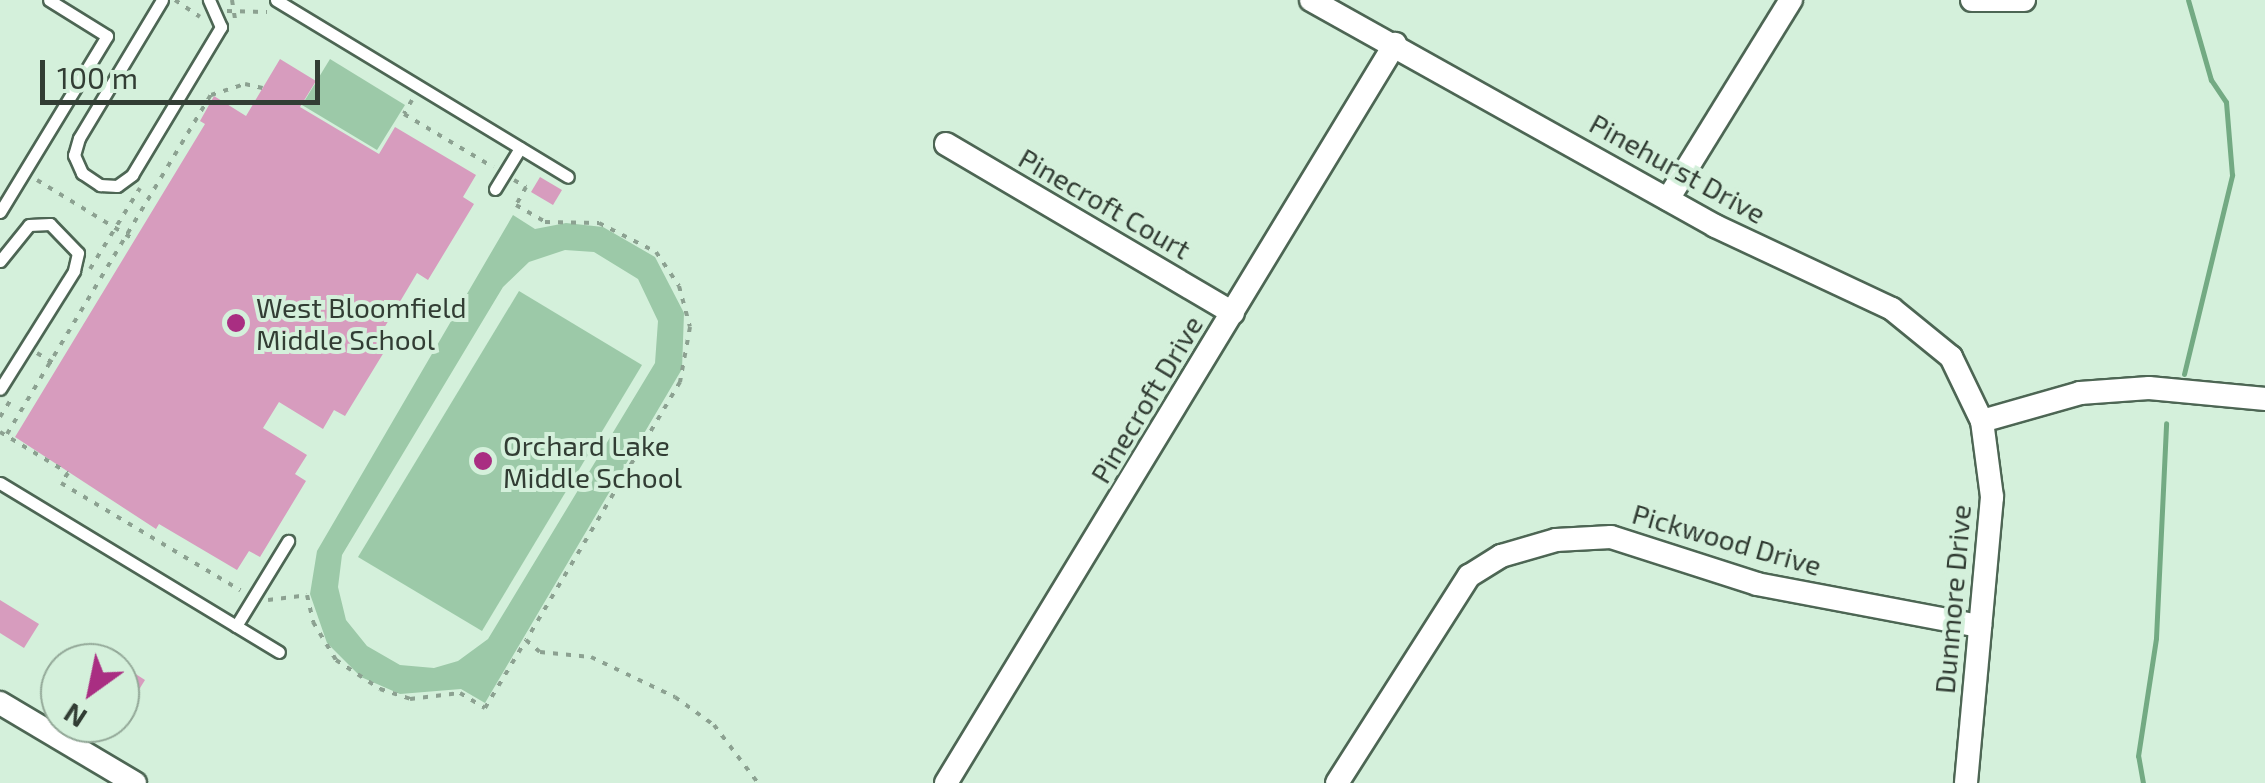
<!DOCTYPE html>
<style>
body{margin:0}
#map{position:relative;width:2265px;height:783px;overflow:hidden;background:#d4f0db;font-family:"Exo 2",sans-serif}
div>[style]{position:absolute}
.green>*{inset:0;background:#9cc9a8}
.stream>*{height:5px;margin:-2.5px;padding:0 2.5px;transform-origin:2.5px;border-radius:2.5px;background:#73aa83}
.building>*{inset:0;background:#d79cbe}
.path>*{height:4px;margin-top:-2px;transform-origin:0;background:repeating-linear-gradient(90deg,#8ca191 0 5px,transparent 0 13px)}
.roads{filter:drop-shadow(2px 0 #4d6654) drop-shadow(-2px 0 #4d6654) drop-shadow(0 2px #4d6654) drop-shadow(0 -2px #4d6654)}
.service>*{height:11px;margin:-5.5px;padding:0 5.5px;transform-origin:5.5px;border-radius:5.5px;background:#fff}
.minor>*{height:22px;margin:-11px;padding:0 11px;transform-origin:11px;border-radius:11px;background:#fff}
.dots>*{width:28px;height:28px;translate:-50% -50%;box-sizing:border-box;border:5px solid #d4f0db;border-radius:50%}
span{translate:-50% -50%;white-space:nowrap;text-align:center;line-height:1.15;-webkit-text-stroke:8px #d4f0db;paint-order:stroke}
.street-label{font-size:28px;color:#323d34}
.poi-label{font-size:28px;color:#323d34}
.left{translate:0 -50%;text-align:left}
.north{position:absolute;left:40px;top:643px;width:100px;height:100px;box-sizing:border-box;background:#d4f0db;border:2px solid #93a898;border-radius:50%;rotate:213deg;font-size:28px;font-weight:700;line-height:40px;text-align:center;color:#323d34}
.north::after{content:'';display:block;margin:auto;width:35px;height:45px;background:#a92e82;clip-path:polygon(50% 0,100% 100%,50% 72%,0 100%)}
.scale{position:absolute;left:40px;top:60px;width:280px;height:45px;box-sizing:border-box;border:5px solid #323d34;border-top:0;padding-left:12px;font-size:30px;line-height:35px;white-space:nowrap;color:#323d34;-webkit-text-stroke:8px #d4f0db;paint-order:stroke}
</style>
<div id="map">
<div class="green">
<i style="clip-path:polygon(330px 59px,405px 105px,377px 150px,302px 105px)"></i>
<i style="clip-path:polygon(evenodd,513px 215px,535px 229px,566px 223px,603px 227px,655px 257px,684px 313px,682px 369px,485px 703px,461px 689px,400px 694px,361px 677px,327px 643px,310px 594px,317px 551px,513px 215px,565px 250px,594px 252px,638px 279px,658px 321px,655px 363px,488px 639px,458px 661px,434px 668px,400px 665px,367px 646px,346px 620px,338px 587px,342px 555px,503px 287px,529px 262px,565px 250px)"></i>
<i style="clip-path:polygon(519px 291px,642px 365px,482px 631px,358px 557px)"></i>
</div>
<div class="stream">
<i style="left:2184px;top:374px;width:205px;rotate:-76.4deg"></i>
<i style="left:2232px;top:175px;width:73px;rotate:-94.7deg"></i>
<i style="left:2226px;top:102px;width:27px;rotate:-124deg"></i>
<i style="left:2211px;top:80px;width:83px;rotate:-106deg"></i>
<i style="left:2143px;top:783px;width:27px;rotate:-100deg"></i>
<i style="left:2138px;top:756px;width:119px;rotate:-81.3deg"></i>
<i style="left:2156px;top:638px;width:215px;rotate:-87.3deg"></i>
</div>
<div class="building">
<i style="clip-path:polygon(280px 59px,316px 81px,300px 107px,379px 154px,395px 127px,476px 175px,463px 197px,474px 204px,428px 280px,417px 273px,398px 305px,381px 333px,392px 339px,345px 416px,334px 410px,323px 429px,279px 402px,263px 428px,307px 455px,295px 474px,306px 481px,260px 557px,249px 551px,237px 570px,159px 524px,156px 529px,15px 437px,205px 124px,200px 121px,214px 96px,246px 116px)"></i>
<i style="clip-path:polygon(540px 177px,562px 190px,553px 205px,531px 192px)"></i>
<i style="clip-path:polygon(0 600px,39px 624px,24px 648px,0 633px)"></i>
<i style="clip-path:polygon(120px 664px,145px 680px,130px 704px,120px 698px)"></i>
</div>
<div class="path">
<i style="left:175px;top:0;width:30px;rotate:34deg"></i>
<i style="left:232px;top:0;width:19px;rotate:81deg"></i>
<i style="left:227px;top:11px;width:40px;rotate:1.4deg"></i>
<i style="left:412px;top:100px;width:16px;rotate:120deg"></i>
<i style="left:404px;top:114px;width:104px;rotate:30.8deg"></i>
<i style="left:37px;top:180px;width:115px;rotate:31.5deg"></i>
<i style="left:514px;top:180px;width:14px;rotate:30deg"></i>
<i style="left:526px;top:187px;width:21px;rotate:119deg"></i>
<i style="left:516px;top:205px;width:34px;rotate:30deg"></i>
<i style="left:545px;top:222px;width:54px;rotate:1.1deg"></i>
<i style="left:599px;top:223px;width:64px;rotate:27deg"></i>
<i style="left:656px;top:252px;width:41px;rotate:55.9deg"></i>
<i style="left:679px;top:286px;width:42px;rotate:75deg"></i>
<i style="left:690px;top:327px;width:56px;rotate:100.3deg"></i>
<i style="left:680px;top:382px;width:300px;rotate:120.8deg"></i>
<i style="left:90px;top:269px;width:95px;rotate:-58.3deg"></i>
<i style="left:37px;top:353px;width:25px;rotate:32deg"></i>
<i style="left:0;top:417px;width:19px;rotate:-58deg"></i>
<i style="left:0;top:432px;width:79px;rotate:31.1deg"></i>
<i style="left:68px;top:473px;width:12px;rotate:125deg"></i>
<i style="left:61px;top:483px;width:209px;rotate:30.9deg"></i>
<i style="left:7px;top:434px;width:396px;rotate:-59deg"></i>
<i style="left:211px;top:95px;width:36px;rotate:-18deg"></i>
<i style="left:245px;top:84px;width:18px;rotate:13deg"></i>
<i style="left:268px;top:600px;width:39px;rotate:-7deg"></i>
<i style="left:307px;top:595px;width:28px;rotate:77deg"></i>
<i style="left:313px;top:622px;width:44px;rotate:58.8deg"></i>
<i style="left:336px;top:660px;width:53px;rotate:33.4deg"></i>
<i style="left:380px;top:689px;width:32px;rotate:18deg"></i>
<i style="left:410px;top:699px;width:50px;rotate:-6.8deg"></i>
<i style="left:460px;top:693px;width:29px;rotate:31deg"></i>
<i style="left:485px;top:708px;width:79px;rotate:-58.9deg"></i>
<i style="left:526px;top:640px;width:18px;rotate:41deg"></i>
<i style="left:540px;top:652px;width:51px;rotate:5.6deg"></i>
<i style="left:591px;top:657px;width:93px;rotate:25.5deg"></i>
<i style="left:675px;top:697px;width:48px;rotate:35.7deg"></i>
<i style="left:714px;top:725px;width:73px;rotate:52.8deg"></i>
</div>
<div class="roads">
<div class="service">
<i style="left:162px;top:0;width:161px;rotate:121deg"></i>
<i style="left:79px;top:138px;width:18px;rotate:106deg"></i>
<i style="left:74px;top:155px;width:20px;rotate:66deg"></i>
<i style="left:82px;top:173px;width:22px;rotate:34deg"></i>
<i style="left:100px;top:185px;width:17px;rotate:3deg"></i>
<i style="left:117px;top:186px;width:19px;rotate:-36deg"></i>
<i style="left:132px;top:175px;width:173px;rotate:-59deg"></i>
<i style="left:221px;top:27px;width:30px;rotate:-114deg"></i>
<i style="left:276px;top:0;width:341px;rotate:31.2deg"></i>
<i style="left:495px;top:189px;width:48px;rotate:-58.6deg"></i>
<i style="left:0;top:212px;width:206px;rotate:-58.7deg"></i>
<i style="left:107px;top:36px;width:68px;rotate:-148.2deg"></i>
<i style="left:0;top:261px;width:46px;rotate:-51.1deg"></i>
<i style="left:29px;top:225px;width:21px;rotate:-3deg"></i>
<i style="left:50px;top:224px;width:40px;rotate:46deg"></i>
<i style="left:78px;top:253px;width:18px;rotate:103deg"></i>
<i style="left:74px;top:271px;width:139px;rotate:122.1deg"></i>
<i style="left:0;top:483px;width:326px;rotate:31.2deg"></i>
<i style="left:236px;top:626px;width:100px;rotate:-58.5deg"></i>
</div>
<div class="minor">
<i style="left:1311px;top:0;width:463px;rotate:29.2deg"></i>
<i style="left:1715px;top:226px;width:195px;rotate:25.1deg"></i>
<i style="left:1892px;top:309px;width:76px;rotate:39.1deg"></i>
<i style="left:1951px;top:357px;width:71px;rotate:64.2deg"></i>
<i style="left:1982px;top:421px;width:77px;rotate:82.5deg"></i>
<i style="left:1992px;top:497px;width:287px;rotate:95.2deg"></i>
<i style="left:1972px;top:0;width:52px"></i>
<i style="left:946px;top:144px;width:333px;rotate:30.5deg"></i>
<i style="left:1668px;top:199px;width:234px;rotate:-58.3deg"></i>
<i style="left:1982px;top:421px;width:102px;rotate:-15.9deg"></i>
<i style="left:2080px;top:393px;width:69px;rotate:-4.1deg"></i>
<i style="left:2149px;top:388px;width:117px;rotate:5.4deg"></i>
<i style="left:0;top:703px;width:157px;rotate:30.7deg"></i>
<i style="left:946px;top:783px;width:865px;rotate:-58.72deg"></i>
<i style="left:1337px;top:783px;width:246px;rotate:-57.5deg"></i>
<i style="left:1469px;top:576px;width:38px;rotate:-32deg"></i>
<i style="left:1501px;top:556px;width:57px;rotate:-16.2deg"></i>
<i style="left:1556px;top:540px;width:55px;rotate:-3.1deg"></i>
<i style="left:1611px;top:537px;width:153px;rotate:17.8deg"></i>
<i style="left:1757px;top:584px;width:227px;rotate:10.7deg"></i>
</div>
</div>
<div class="dots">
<i style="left:236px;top:323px;background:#a92e82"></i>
<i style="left:483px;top:461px;background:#a92e82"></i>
</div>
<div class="street-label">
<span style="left:1678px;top:168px;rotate:29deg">Pinehurst Drive</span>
<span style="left:1105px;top:203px;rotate:30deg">Pinecroft Court</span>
<span style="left:1146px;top:399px;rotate:-59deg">Pinecroft Drive</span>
<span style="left:1727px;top:539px;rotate:16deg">Pickwood Drive</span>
<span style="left:1952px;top:599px;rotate:-85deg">Dunmore Drive</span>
</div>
<div class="poi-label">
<span class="left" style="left:256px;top:323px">West Bloomfield<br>Middle School</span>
<span class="left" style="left:503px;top:461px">Orchard Lake<br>Middle School</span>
</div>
<div class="north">N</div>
<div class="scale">100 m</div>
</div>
